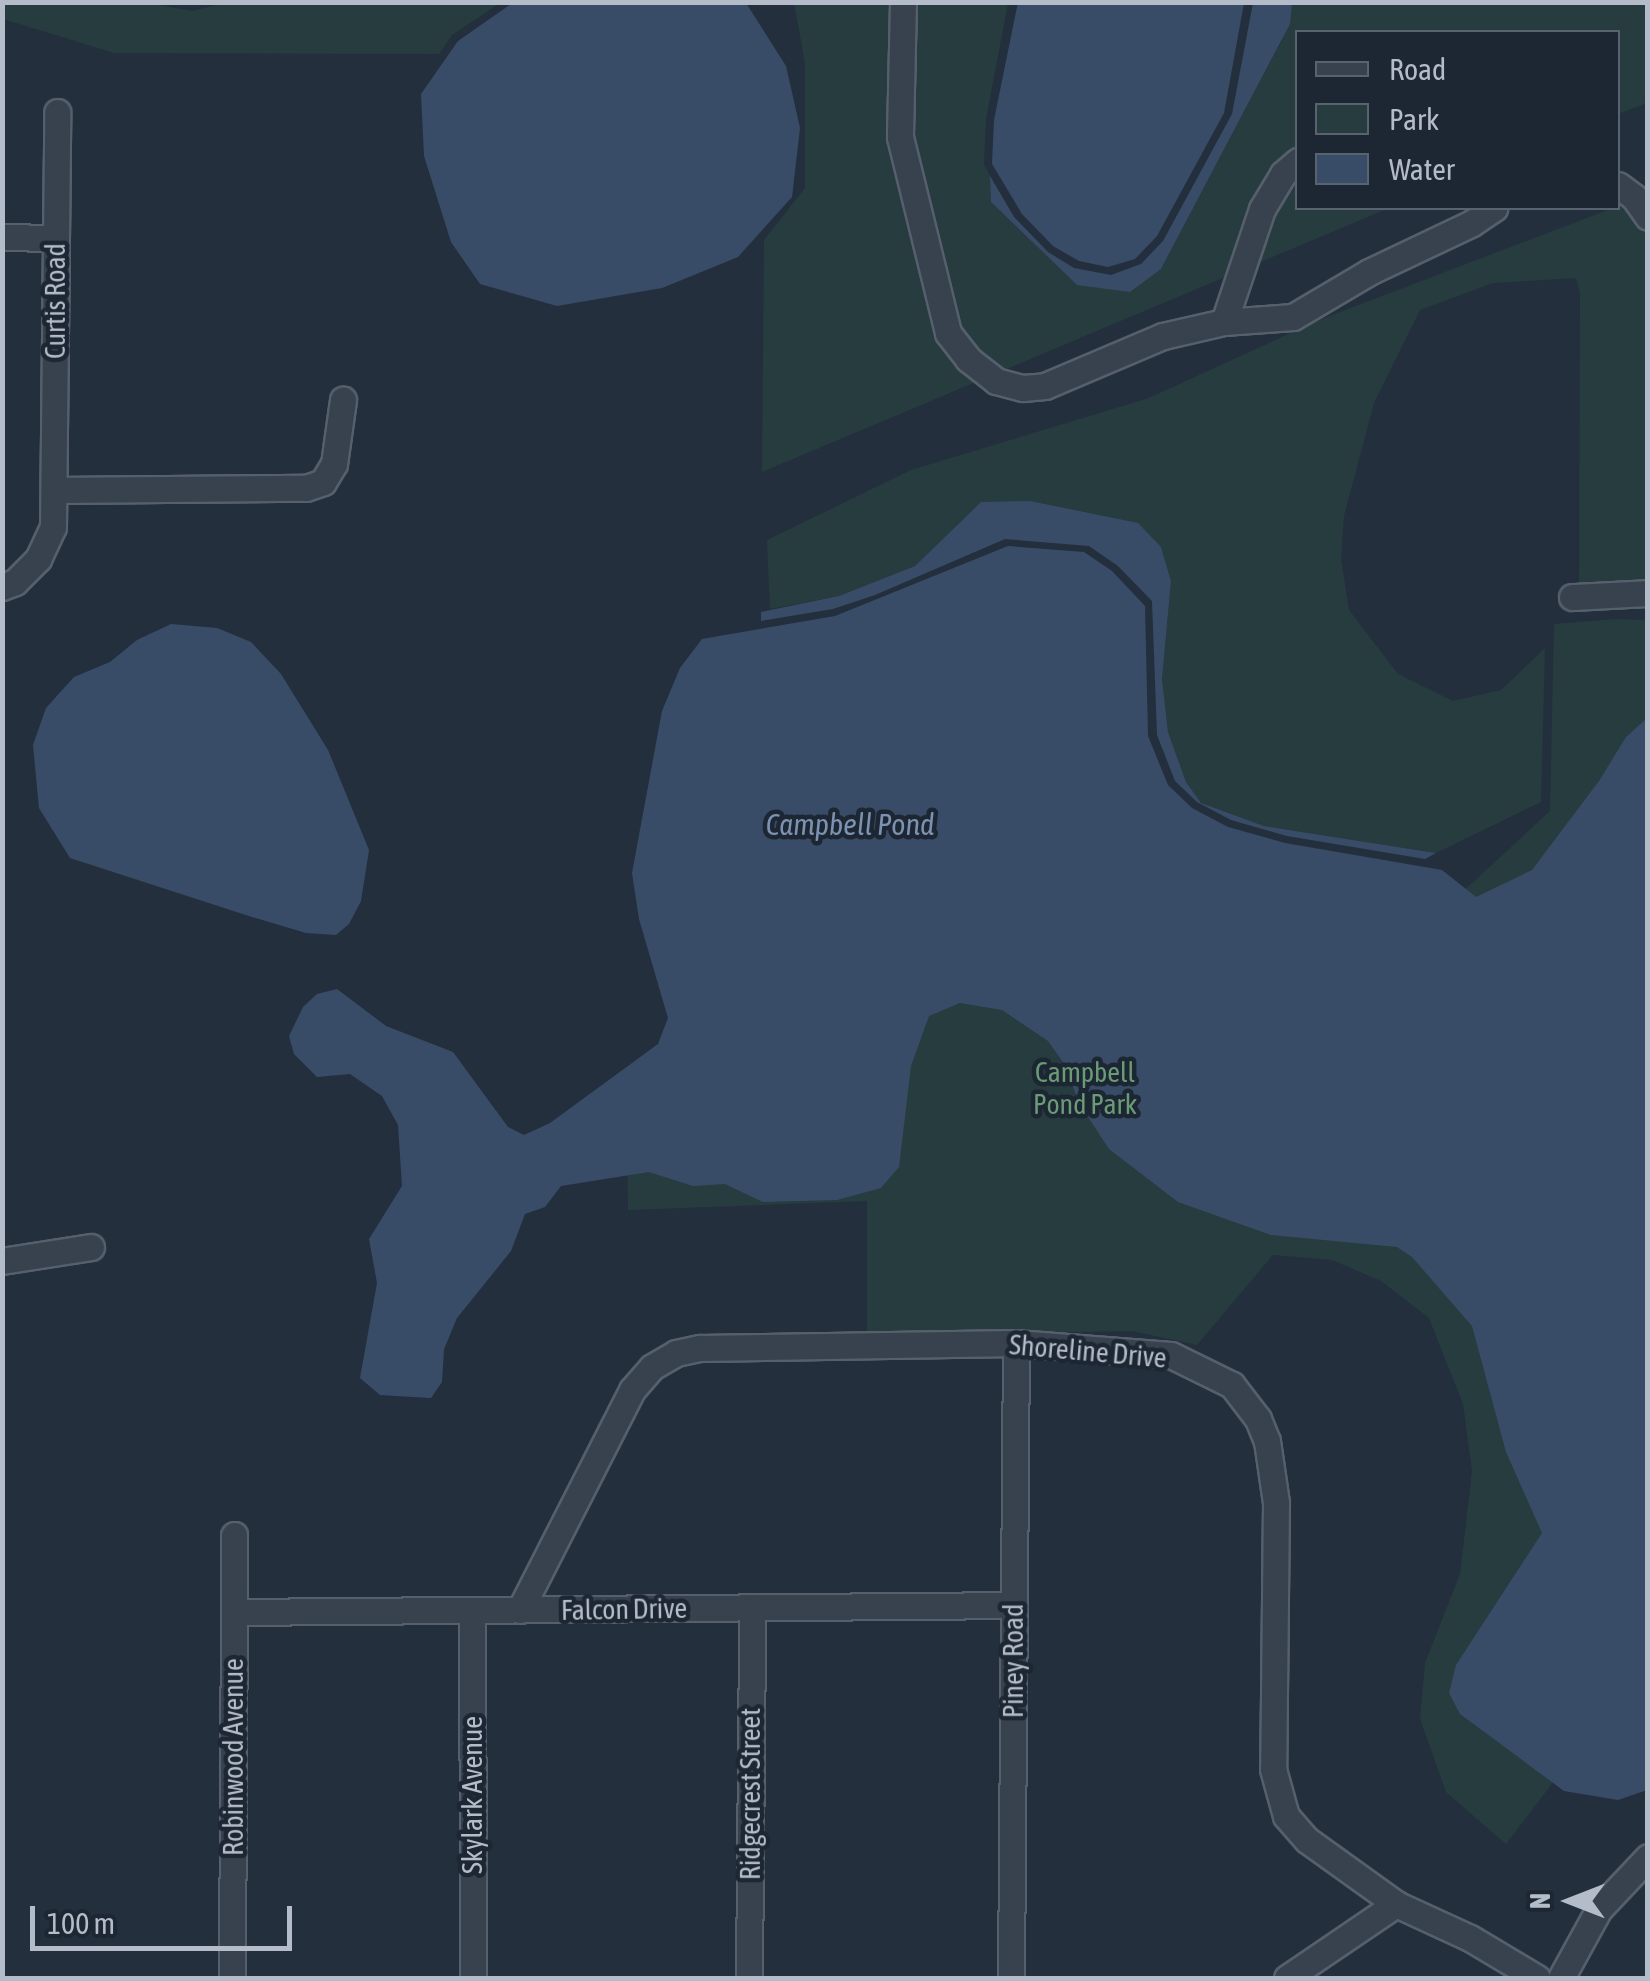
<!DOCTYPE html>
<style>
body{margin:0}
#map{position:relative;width:1650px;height:1981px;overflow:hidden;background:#242f3e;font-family:"Asap Condensed",sans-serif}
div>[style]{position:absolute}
.green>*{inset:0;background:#263c3f}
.water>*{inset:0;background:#394c67}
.roads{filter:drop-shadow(2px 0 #565f6c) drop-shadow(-2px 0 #565f6c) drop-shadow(0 2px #565f6c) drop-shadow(0 -2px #565f6c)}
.minor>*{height:25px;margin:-12.5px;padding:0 12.5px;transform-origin:12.5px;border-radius:12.5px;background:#38414e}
span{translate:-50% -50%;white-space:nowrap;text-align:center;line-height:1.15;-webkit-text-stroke:9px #1d2633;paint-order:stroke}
.street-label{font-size:28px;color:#b4bcc9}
.park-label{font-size:28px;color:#6b9a76}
.water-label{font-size:30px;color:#7c92b1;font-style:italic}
.frame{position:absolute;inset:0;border:5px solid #b4bcc9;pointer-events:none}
.legend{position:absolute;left:1295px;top:30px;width:325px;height:180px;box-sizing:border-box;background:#1d2633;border:2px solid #59626f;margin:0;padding:12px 18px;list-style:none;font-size:30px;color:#b4bcc9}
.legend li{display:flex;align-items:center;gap:20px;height:50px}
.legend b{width:50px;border:2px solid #59626f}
.north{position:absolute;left:1520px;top:1851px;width:100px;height:100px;-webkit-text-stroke:8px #1d2633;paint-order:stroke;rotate:270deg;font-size:28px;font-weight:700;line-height:40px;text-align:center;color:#b4bcc9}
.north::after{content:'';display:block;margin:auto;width:35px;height:45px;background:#b4bcc9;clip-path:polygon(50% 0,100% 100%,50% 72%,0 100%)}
.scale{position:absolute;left:30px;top:1906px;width:262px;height:45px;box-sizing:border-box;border:5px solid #b4bcc9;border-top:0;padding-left:12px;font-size:30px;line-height:35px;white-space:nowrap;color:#b4bcc9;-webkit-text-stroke:8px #1d2633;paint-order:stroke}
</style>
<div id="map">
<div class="green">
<i style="clip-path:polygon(148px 3px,192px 11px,229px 2px,500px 3px,452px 35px,439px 54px,114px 53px,3px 19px,3px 3px)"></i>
<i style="clip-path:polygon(794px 3px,1008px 3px,986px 119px,984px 164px,990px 176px,991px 202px,1077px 285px,1161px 269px,1282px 40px,1292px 3px,1647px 3px,1647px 103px,1618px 114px,1618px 32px,1298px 32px,1298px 208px,1389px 208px,762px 472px,764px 240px,805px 188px,805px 63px)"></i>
<i style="clip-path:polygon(1647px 195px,1647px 584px,1579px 587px,1580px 293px,1576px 278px,1493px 283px,1420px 310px,1374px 403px,1344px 516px,1341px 559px,1349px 610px,1398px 674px,1453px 701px,1501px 690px,1545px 648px,1541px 802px,1436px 853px,1264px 826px,1201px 803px,1186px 782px,1168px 732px,1162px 679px,1171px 581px,1161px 547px,981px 502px,915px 566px,839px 596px,770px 609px,767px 540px,911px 470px,1149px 398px,1319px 320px)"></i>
<i style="clip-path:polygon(1616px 619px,1647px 620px,1647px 1659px,1506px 1844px,1446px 1792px,1420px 1719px,1425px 1663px,1460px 1574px,1472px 1471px,1463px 1404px,1429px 1318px,1381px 1281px,1332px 1260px,1273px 1255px,1197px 1345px,1132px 1331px,867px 1336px,867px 1201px,628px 1210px,627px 1126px,810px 654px,1174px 861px,1418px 933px,1550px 811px,1554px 624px)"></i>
</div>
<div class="water">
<i style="clip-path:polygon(514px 2px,746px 3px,786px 66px,800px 128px,792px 197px,738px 257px,662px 288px,557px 306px,480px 284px,451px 242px,424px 156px,421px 94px,458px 41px)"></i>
<i style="clip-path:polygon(1018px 2px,1244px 3px,1224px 113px,1157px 236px,1135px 259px,1108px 267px,1079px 261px,1053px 246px,1022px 214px,992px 164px,994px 120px)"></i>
<i style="clip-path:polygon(1253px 3px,1292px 3px,1290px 24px,1161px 269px,1130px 292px,1077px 285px,991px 202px,990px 176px,1014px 217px,1048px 252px,1074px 268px,1111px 275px,1141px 264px,1163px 241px,1232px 114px)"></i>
<i style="clip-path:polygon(1030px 501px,1138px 523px,1161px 547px,1171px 581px,1162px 679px,1168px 732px,1186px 782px,1201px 803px,1264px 826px,1436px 853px,1425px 859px,1287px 836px,1231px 820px,1197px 802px,1175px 781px,1157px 735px,1152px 601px,1118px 566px,1089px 546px,1005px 539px,875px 595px,833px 609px,761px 621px,761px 612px,839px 596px,915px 566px,981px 502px)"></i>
<i style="clip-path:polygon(1008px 546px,1084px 552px,1112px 571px,1145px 606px,1148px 736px,1168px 785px,1192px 808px,1228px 827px,1285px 843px,1442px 870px,1476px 897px,1532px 870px,1599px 781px,1626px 737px,1647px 718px,1647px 1790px,1618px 1800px,1564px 1791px,1460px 1714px,1449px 1693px,1456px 1665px,1542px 1533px,1506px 1452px,1472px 1326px,1412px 1257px,1397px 1247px,1271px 1235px,1178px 1202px,1109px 1149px,1079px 1103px,1065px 1065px,1048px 1041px,1002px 1010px,960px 1003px,929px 1016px,911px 1066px,899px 1167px,881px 1188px,837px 1200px,763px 1202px,725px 1184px,693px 1186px,649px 1172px,561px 1186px,545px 1207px,525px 1214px,511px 1251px,457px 1318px,444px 1349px,442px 1382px,431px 1398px,380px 1395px,360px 1378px,377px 1283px,369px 1239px,402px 1186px,398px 1125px,382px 1096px,350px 1074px,317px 1077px,294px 1054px,289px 1036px,303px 1007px,317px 994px,337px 989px,386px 1026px,453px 1052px,508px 1127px,524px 1135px,550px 1123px,658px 1044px,668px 1018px,639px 919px,632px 873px,662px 711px,680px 668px,702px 639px,835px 616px)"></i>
<i style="clip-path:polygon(171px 624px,217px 628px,251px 642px,281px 674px,328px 750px,369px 850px,361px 901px,349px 924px,336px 935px,306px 933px,252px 917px,70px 858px,39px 808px,33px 745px,46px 708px,74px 677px,110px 662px,137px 640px)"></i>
</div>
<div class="roads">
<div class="minor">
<i style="left:903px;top:2px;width:135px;rotate:91.3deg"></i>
<i style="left:900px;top:137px;width:202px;rotate:76.2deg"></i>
<i style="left:948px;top:333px;width:33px;rotate:52deg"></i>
<i style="left:968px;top:359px;width:36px;rotate:38deg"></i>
<i style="left:996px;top:381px;width:28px;rotate:15deg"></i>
<i style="left:1023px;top:388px;width:22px;rotate:-5deg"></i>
<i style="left:1045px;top:386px;width:128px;rotate:-23deg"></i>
<i style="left:1163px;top:336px;width:63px;rotate:-12.9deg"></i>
<i style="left:1224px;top:322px;width:69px;rotate:-4.1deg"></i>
<i style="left:1293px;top:317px;width:88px;rotate:-30.6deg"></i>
<i style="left:1369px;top:272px;width:114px;rotate:-25.4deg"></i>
<i style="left:1472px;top:223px;width:27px;rotate:-34deg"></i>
<i style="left:1618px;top:185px;width:20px;rotate:37deg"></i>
<i style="left:1634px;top:197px;width:24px;rotate:55deg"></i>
<i style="left:2px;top:237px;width:54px;rotate:1.1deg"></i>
<i style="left:1224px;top:322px;width:119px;rotate:-71.4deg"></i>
<i style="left:1262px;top:209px;width:41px;rotate:-59deg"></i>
<i style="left:1283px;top:174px;width:20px;rotate:-41deg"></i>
<i style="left:55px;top:490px;width:251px;rotate:-0.5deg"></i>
<i style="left:306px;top:488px;width:18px;rotate:-19deg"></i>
<i style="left:323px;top:482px;width:21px;rotate:-59deg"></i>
<i style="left:334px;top:464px;width:65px;rotate:-82deg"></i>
<i style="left:2px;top:587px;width:14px;rotate:-21deg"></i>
<i style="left:15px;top:582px;width:33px;rotate:-45deg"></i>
<i style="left:38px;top:559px;width:35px;rotate:-65deg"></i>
<i style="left:53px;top:527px;width:415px;rotate:-89.4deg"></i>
<i style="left:1572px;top:597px;width:76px;rotate:-3deg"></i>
<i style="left:2px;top:1261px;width:90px;rotate:-8.9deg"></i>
<i style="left:520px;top:1610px;width:247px;rotate:-63deg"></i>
<i style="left:632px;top:1390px;width:30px;rotate:-49deg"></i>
<i style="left:652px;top:1367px;width:28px;rotate:-30deg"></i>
<i style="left:676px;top:1353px;width:25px;rotate:-12deg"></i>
<i style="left:700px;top:1348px;width:316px;rotate:-0.9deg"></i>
<i style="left:1016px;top:1343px;width:155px;rotate:4.4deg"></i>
<i style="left:1171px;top:1355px;width:68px;rotate:26.2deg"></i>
<i style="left:1232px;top:1385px;width:43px;rotate:52.6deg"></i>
<i style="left:1258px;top:1419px;width:24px;rotate:68deg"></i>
<i style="left:1267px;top:1441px;width:63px;rotate:81.7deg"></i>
<i style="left:1276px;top:1503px;width:266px;rotate:90.6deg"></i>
<i style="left:1273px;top:1769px;width:49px;rotate:74.5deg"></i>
<i style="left:1286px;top:1816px;width:32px;rotate:49deg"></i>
<i style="left:1307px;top:1840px;width:110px;rotate:35.7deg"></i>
<i style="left:1396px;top:1904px;width:81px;rotate:24.7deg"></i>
<i style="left:1470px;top:1938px;width:78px;rotate:30.8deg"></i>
<i style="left:234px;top:1612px;width:779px;rotate:-0.51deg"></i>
<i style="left:472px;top:1612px;width:366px;rotate:89.8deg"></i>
<i style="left:232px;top:1978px;width:443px;rotate:-89.7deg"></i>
<i style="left:749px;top:1978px;width:369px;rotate:-89.5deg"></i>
<i style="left:1011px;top:1978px;width:635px;rotate:-89.55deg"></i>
<i style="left:1287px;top:1978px;width:132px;rotate:-34.2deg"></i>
<i style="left:1561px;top:1978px;width:79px;rotate:-61.2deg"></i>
<i style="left:1599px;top:1909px;width:71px;rotate:-46.7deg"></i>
</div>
</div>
<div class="street-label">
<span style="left:55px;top:301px;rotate:-90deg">Curtis Road</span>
<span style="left:1088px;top:1351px;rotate:5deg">Shoreline Drive</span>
<span style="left:624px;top:1609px;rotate:-1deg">Falcon Drive</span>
<span style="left:1013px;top:1661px;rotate:-90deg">Piney Road</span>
<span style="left:233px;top:1757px;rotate:-90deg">Robinwood Avenue</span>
<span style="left:750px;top:1794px;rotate:-90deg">Ridgecrest Street</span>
<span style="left:472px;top:1795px;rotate:-90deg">Skylark Avenue</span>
</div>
<div class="park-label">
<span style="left:1085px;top:1088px">Campbell<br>Pond Park</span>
</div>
<div class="water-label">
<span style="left:850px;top:824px">Campbell Pond</span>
</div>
<div class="frame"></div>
<ul class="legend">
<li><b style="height:12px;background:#38414e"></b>Road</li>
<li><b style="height:28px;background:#263c3f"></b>Park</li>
<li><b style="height:28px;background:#394c67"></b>Water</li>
</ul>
<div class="north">N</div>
<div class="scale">100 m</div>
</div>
